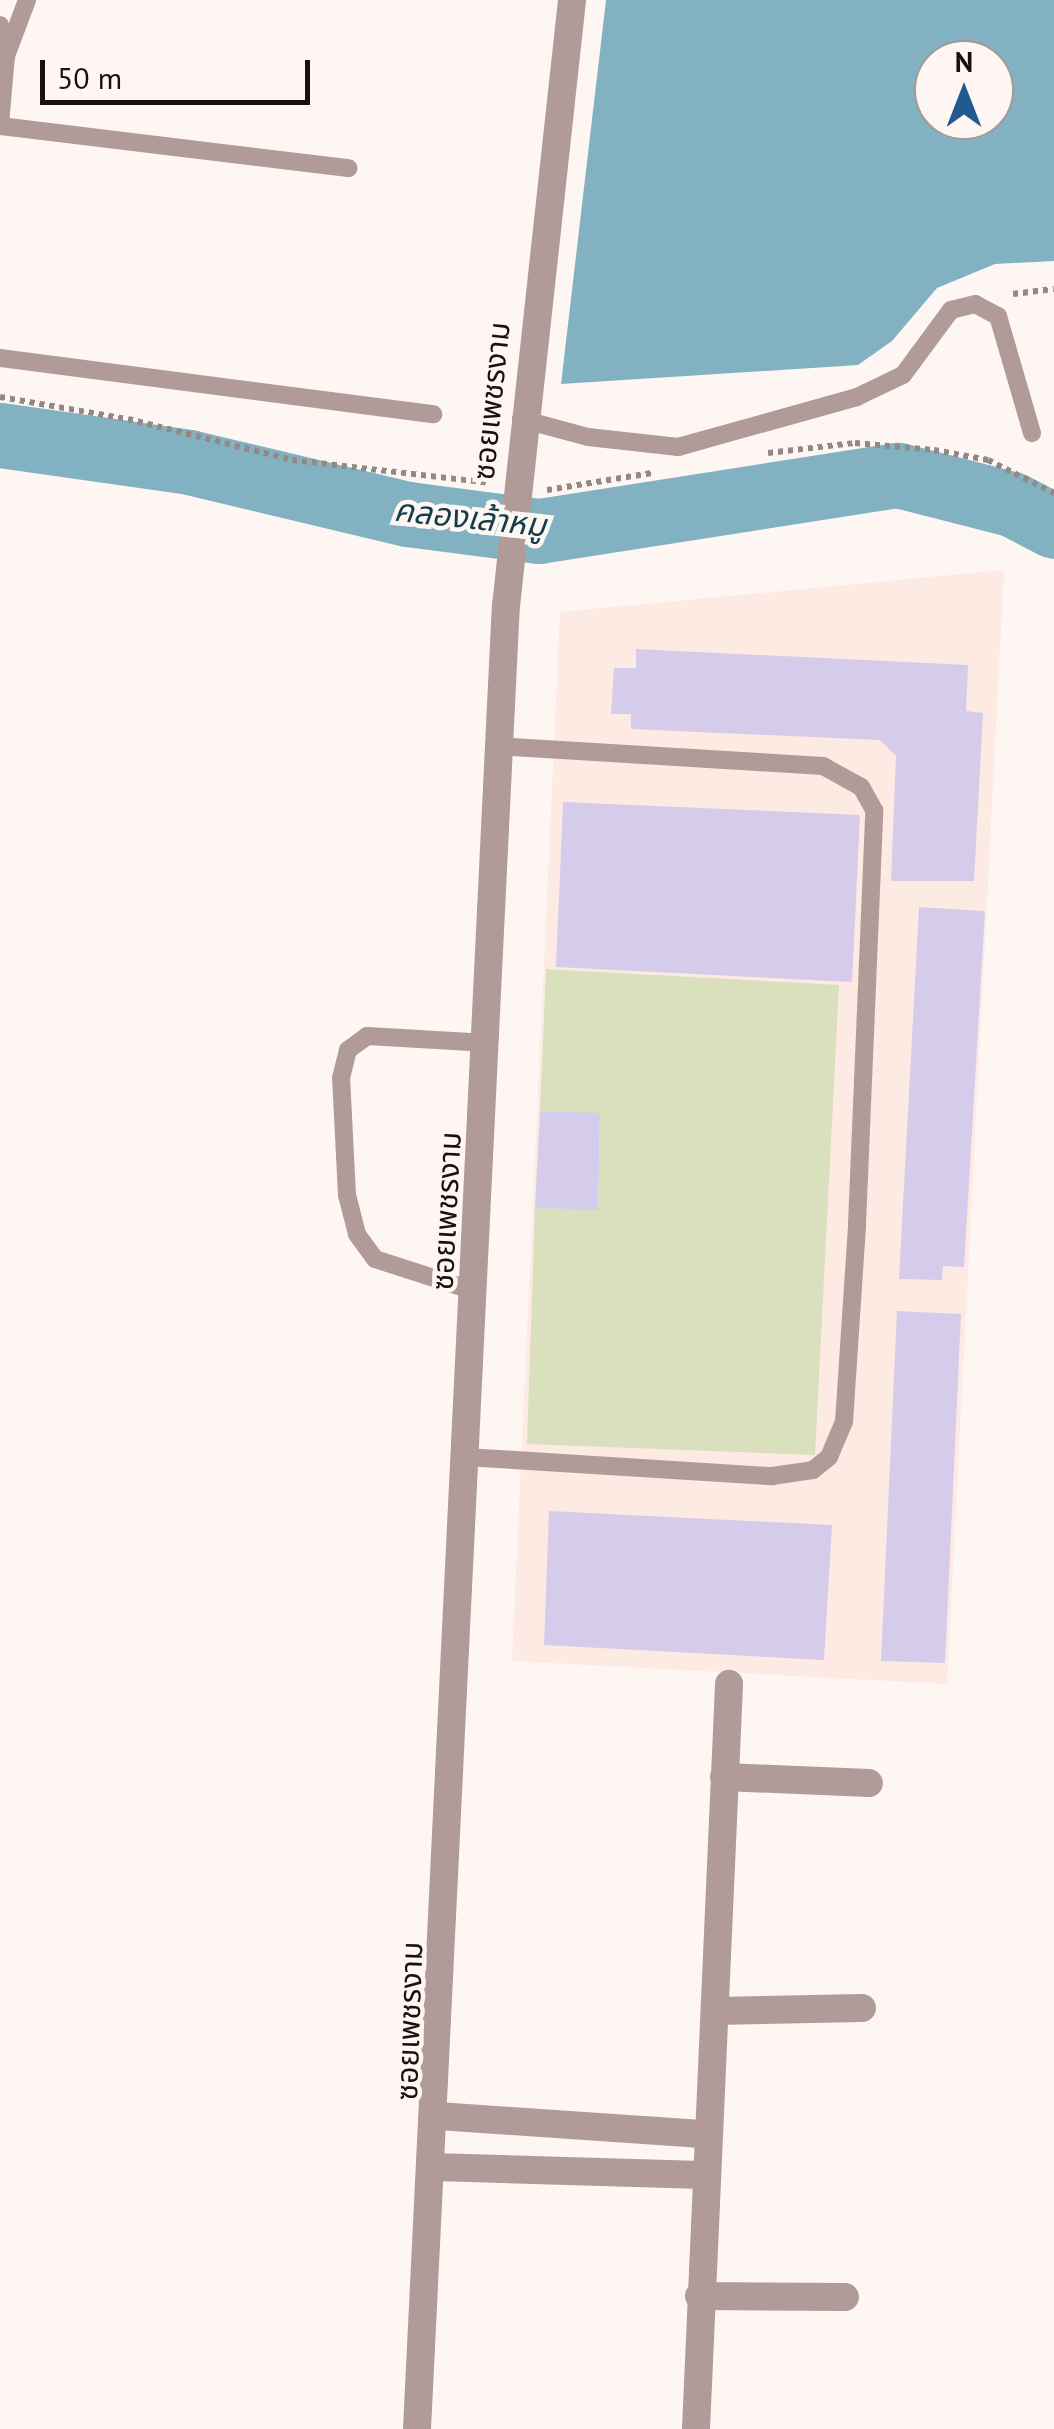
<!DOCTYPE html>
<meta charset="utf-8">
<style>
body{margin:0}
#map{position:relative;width:1054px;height:2429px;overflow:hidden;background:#fdf6f3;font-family:"PT Sans","Noto Sans Thai",sans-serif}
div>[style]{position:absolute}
.built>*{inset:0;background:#fceae3}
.green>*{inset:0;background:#dadfbe}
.water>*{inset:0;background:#82b1c2}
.river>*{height:65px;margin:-32.5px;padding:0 32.5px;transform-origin:32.5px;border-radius:32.5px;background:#82b1c2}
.building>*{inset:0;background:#d5ccec}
.path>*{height:6px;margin-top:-3px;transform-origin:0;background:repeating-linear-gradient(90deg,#928985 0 5px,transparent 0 10px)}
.service>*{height:18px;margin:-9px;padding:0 9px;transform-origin:9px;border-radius:9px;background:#b09b99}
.minor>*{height:28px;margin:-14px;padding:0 14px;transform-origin:14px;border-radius:14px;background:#b09b99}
.tertiary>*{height:28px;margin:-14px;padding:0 14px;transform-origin:14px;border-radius:14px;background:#b09b99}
span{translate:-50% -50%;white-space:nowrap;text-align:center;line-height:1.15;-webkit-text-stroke:9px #fdf6f3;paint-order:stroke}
.street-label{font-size:30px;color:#1c100c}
.water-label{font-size:32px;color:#133d4b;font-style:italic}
.north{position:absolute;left:914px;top:40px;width:100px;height:100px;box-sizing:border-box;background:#fdf6f3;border:2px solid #a39a97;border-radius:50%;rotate:0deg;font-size:28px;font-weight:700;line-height:40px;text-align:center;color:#1c100c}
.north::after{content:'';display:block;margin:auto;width:35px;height:45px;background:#235991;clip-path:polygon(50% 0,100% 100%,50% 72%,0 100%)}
.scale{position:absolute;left:40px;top:60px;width:270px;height:45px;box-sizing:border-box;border:5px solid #1c100c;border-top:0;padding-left:12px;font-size:30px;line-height:35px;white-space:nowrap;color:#1c100c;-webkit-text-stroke:8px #fdf6f3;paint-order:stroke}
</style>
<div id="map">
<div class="built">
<i style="clip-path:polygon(1004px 570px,947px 1684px,512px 1661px,560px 612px)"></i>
</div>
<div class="green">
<i style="clip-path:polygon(546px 969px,839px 985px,815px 1455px,527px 1444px,535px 1208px,598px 1209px,600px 1114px,540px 1111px)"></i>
</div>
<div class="water">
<i style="clip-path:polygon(evenodd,606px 0,1054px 0,1054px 261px,995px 264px,937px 288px,892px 341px,858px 365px,561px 384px,606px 0,934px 60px,994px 60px,994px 120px,934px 120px,934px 60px)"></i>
</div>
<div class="river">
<i style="left:0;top:435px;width:191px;rotate:8.1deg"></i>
<i style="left:189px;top:462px;width:225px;rotate:13.4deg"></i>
<i style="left:408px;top:514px;width:132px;rotate:7.4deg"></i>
<i style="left:539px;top:531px;width:363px;rotate:-8.9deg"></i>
<i style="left:898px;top:475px;width:118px;rotate:14.3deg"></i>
<i style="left:1012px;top:504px;width:47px;rotate:27.6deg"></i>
</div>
<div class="building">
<i style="clip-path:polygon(636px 649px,968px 665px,966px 711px,983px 713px,974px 881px,891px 881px,896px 756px,880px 740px,631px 729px,631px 714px,611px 714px,614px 668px,636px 668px)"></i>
<i style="clip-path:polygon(563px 802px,860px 815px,852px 982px,556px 967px)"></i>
<i style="clip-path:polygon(919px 907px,985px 911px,964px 1267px,943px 1266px,942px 1280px,899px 1279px)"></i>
<i style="clip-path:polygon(540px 1111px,600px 1113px,598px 1210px,535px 1208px)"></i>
<i style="clip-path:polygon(897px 1311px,961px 1314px,945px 1663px,881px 1661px)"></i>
<i style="clip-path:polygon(549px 1511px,832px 1525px,824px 1660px,544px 1645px)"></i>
</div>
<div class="path">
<i style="left:1013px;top:294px;width:41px;rotate:-7deg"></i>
<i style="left:0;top:397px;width:130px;rotate:9.8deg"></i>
<i style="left:128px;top:419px;width:169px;rotate:14deg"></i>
<i style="left:292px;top:460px;width:199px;rotate:6.6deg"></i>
<i style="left:768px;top:453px;width:88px;rotate:-6.6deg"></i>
<i style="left:855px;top:443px;width:79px;rotate:5.1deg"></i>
<i style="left:934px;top:450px;width:55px;rotate:10.5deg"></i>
<i style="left:988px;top:460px;width:74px;rotate:26.6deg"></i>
<i style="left:547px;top:490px;width:106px;rotate:-9.2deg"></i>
</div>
<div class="service">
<i style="left:0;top:25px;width:32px;rotate:79deg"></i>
<i style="left:0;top:124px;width:68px;rotate:-85deg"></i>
<i style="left:6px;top:56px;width:60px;rotate:-69.4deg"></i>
<i style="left:0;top:126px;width:351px;rotate:6.9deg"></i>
<i style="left:0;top:358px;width:437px;rotate:7.4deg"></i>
<i style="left:521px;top:419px;width:69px;rotate:15deg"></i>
<i style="left:588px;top:437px;width:91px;rotate:6.3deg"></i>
<i style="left:678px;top:447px;width:186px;rotate:-15.6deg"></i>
<i style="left:857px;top:397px;width:51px;rotate:-25.6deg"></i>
<i style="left:903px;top:375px;width:81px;rotate:-53.6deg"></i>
<i style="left:951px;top:310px;width:25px;rotate:-14deg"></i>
<i style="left:975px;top:304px;width:26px;rotate:28deg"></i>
<i style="left:998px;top:316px;width:122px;rotate:73.8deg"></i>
<i style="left:474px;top:1291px;width:104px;rotate:-162.1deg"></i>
<i style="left:375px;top:1259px;width:31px;rotate:-126deg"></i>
<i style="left:357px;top:1234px;width:40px;rotate:-104.4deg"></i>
<i style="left:347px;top:1195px;width:117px;rotate:-92.9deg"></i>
<i style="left:341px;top:1078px;width:29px;rotate:-76deg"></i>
<i style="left:348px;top:1050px;width:24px;rotate:-36deg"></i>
<i style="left:367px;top:1036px;width:121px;rotate:3.3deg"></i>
<i style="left:466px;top:1457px;width:307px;rotate:3.6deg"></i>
<i style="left:772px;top:1476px;width:41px;rotate:-8.3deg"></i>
<i style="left:813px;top:1470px;width:21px;rotate:-39deg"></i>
<i style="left:829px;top:1457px;width:38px;rotate:-67deg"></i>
<i style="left:844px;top:1422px;width:198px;rotate:-86.2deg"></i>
<i style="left:857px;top:1224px;width:414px;rotate:-87.6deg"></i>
<i style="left:874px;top:810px;width:26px;rotate:-119deg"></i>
<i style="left:861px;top:787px;width:43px;rotate:-151.1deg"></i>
<i style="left:823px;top:766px;width:325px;rotate:-176.5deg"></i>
</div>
<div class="minor">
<i style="left:724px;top:1777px;width:145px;rotate:2.4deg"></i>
<i style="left:716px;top:2011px;width:146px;rotate:-1.2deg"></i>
<i style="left:438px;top:2116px;width:268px;rotate:3.9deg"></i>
<i style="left:434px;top:2167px;width:268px;rotate:1.7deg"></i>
<i style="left:699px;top:2296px;width:146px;rotate:0.4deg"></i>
<i style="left:696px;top:2429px;width:746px;rotate:-87.46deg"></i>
</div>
<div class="tertiary">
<i style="left:417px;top:2429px;width:1825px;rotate:-87.21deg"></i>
<i style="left:506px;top:606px;width:610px;rotate:-83.78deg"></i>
</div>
<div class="street-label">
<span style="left:491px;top:401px;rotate:-84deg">ซอยเพชรงาม</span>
<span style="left:446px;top:1211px;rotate:-87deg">ซอยเพชรงาม</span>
<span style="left:409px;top:2021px;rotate:-88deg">ซอยเพชรงาม</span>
</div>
<div class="water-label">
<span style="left:470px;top:517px;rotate:6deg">คลองเล้าหมู</span>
</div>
<div class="north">N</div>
<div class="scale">50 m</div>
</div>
